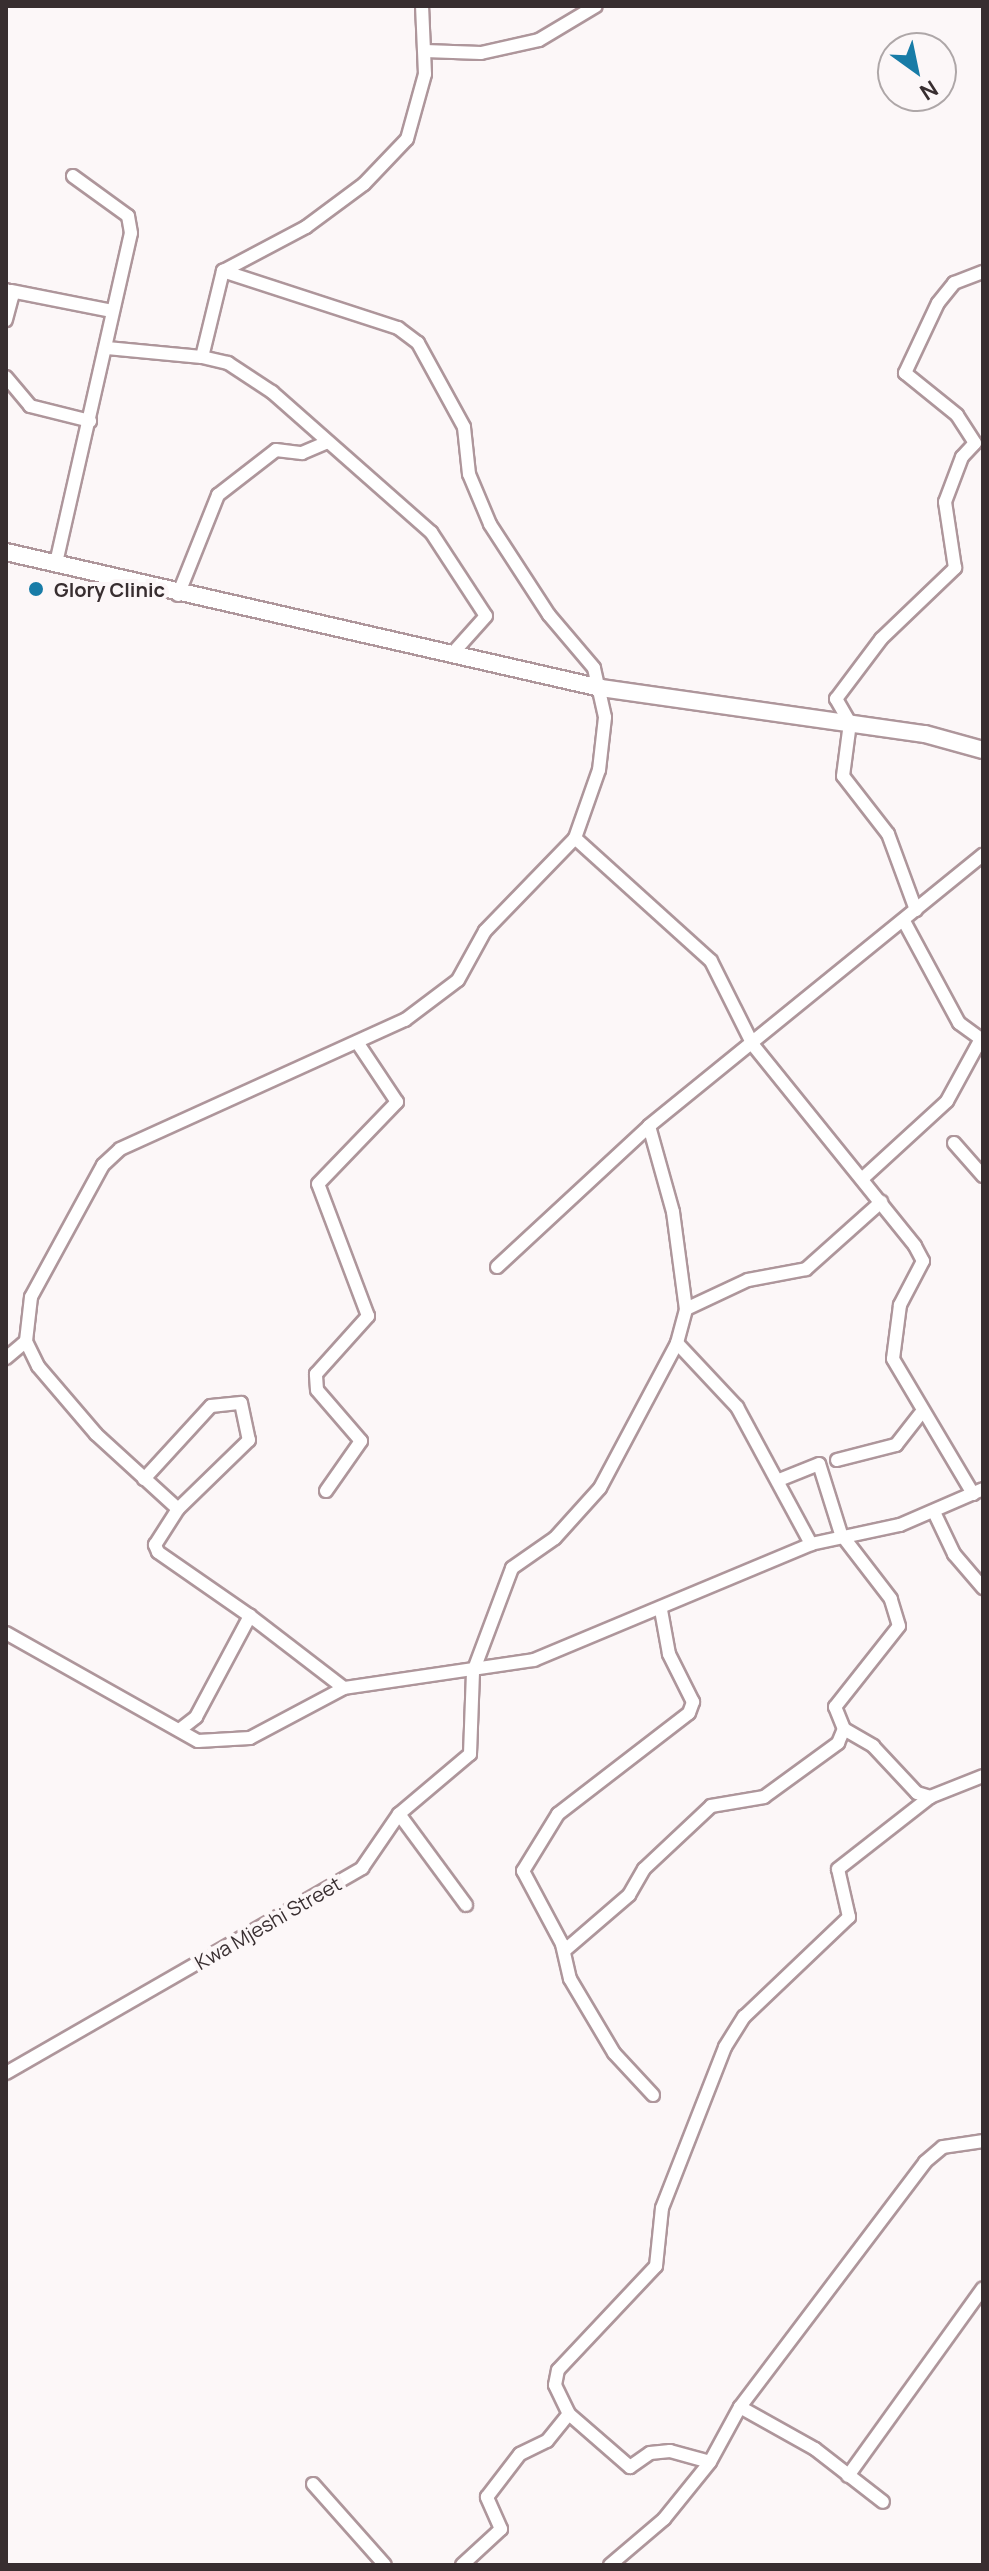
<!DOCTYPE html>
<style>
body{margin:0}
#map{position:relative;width:989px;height:2571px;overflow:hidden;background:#fcf7f8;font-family:Manrope,sans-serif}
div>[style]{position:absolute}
.roads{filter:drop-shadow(2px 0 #ae969b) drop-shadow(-2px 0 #ae969b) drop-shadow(0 2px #ae969b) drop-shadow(0 -2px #ae969b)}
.minor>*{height:12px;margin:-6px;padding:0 6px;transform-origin:6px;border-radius:6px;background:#fff}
.secondary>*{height:16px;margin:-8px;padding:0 8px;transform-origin:8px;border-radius:8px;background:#fff}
.dots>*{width:22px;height:22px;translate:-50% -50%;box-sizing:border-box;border:4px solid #fcf7f8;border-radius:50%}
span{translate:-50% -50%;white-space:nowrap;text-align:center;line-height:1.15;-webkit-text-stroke:8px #fcf7f8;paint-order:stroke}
.poi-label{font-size:20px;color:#382e30;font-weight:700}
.left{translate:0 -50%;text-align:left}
.street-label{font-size:20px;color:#382e30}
.frame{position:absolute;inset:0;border:8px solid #382e30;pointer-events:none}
.north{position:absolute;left:877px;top:32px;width:80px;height:80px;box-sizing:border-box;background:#fcf7f8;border:2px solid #aea7a8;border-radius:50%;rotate:147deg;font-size:22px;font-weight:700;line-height:32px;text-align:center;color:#382e30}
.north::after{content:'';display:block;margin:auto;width:28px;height:36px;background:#187ca7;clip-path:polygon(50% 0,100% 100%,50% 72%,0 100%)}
</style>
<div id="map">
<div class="roads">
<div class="minor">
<i style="left:425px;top:51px;width:56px;rotate:2deg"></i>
<i style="left:481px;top:53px;width:59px;rotate:-12.6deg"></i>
<i style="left:539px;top:40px;width:66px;rotate:-30.8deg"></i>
<i style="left:6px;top:290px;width:9px;rotate:49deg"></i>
<i style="left:12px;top:297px;width:24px;rotate:105deg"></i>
<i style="left:11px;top:291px;width:103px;rotate:11.2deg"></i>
<i style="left:107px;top:348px;width:95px;rotate:5.4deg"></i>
<i style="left:202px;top:357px;width:89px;rotate:-76.3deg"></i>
<i style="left:223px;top:271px;width:94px;rotate:-27.9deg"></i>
<i style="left:306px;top:227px;width:72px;rotate:-36.6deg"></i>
<i style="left:364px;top:184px;width:62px;rotate:-46.3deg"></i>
<i style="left:407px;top:139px;width:67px;rotate:-74.5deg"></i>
<i style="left:425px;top:74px;width:68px;rotate:-92.5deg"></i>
<i style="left:202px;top:357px;width:27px;rotate:13deg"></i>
<i style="left:228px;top:363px;width:53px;rotate:33.4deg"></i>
<i style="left:272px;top:392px;width:212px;rotate:41.4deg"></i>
<i style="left:431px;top:532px;width:100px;rotate:56.8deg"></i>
<i style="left:486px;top:616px;width:51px;rotate:131.8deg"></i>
<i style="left:6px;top:377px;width:38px;rotate:50deg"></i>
<i style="left:30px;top:406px;width:62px;rotate:14deg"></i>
<i style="left:56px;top:563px;width:338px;rotate:-77.2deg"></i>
<i style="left:131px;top:233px;width:17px;rotate:-100deg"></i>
<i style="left:128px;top:216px;width:68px;rotate:-144deg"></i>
<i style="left:178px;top:595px;width:108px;rotate:-68.2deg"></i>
<i style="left:218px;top:495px;width:73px;rotate:-37.8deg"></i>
<i style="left:276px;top:450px;width:26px;rotate:7deg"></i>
<i style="left:302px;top:453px;width:28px;rotate:-23deg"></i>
<i style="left:575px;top:838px;width:183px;rotate:42.1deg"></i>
<i style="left:711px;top:961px;width:94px;rotate:63.4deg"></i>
<i style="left:753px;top:1045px;width:258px;rotate:51.1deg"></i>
<i style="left:915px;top:1246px;width:17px;rotate:62deg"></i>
<i style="left:923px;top:1261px;width:50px;rotate:117.6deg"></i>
<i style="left:900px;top:1305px;width:54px;rotate:97.4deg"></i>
<i style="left:893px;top:1359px;width:157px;rotate:59.3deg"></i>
<i style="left:916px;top:910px;width:81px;rotate:-110.2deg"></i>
<i style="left:888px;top:834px;width:73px;rotate:-127.8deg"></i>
<i style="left:843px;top:776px;width:53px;rotate:-82.5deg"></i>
<i style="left:850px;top:723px;width:28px;rotate:-120deg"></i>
<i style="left:836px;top:699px;width:75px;rotate:-53.1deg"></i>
<i style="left:881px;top:639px;width:103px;rotate:-43.8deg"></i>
<i style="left:955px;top:568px;width:67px;rotate:-98.6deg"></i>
<i style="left:945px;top:502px;width:48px;rotate:-69.3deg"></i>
<i style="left:962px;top:457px;width:19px;rotate:-47deg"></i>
<i style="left:975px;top:443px;width:33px;rotate:-123deg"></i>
<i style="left:957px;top:415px;width:67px;rotate:-141.1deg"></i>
<i style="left:905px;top:373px;width:77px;rotate:-64.8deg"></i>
<i style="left:938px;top:303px;width:26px;rotate:-51deg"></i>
<i style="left:954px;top:283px;width:31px;rotate:-21deg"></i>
<i style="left:649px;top:1126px;width:89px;rotate:74.4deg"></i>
<i style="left:673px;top:1212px;width:98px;rotate:82.4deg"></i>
<i style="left:954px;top:1143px;width:44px;rotate:48.7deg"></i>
<i style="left:862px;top:1179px;width:115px;rotate:-42.5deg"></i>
<i style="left:947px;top:1101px;width:71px;rotate:-61.3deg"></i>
<i style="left:981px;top:1039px;width:27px;rotate:-144deg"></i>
<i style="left:959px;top:1023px;width:114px;rotate:-118.4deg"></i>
<i style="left:497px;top:1267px;width:207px;rotate:-42.8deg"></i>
<i style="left:649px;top:1126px;width:430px;rotate:-39.1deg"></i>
<i style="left:677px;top:1343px;width:88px;rotate:46.8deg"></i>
<i style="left:737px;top:1407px;width:156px;rotate:61.6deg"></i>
<i style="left:6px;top:1358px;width:26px;rotate:-40deg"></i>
<i style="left:837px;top:1460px;width:61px;rotate:-14.3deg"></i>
<i style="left:896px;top:1445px;width:39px;rotate:-52deg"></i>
<i style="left:144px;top:1479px;width:99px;rotate:-47.5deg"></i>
<i style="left:211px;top:1406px;width:30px;rotate:-6deg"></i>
<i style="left:241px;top:1403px;width:38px;rotate:78deg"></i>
<i style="left:249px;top:1440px;width:99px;rotate:135.8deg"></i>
<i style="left:326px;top:1491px;width:61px;rotate:-55deg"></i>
<i style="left:361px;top:1441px;width:67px;rotate:-130.8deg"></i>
<i style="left:317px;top:1390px;width:16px;rotate:-94deg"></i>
<i style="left:316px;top:1374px;width:78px;rotate:-48.1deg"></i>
<i style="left:368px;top:1316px;width:141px;rotate:-110.7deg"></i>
<i style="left:318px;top:1184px;width:114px;rotate:-46.1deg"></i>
<i style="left:397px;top:1102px;width:72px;rotate:-123.7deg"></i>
<i style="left:934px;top:1512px;width:47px;rotate:64.5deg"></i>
<i style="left:954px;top:1554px;width:45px;rotate:49.5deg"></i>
<i style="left:250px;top:1616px;width:118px;rotate:37.5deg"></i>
<i style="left:6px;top:1633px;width:220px;rotate:29.4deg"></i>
<i style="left:198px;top:1741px;width:52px;rotate:-3.3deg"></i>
<i style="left:250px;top:1738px;width:106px;rotate:-28deg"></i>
<i style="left:344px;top:1688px;width:192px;rotate:-8.4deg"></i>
<i style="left:534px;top:1660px;width:300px;rotate:-22.7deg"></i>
<i style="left:811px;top:1544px;width:91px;rotate:-12.1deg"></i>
<i style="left:900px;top:1525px;width:90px;rotate:-23.4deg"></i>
<i style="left:182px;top:1728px;width:18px;rotate:-38deg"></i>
<i style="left:196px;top:1717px;width:115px;rotate:-61.9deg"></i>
<i style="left:250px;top:1616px;width:112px;rotate:-145.2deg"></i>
<i style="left:158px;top:1552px;width:8px;rotate:-113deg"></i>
<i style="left:155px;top:1545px;width:43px;rotate:-57.4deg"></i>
<i style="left:178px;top:1509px;width:111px;rotate:-137.6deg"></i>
<i style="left:96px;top:1434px;width:89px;rotate:-130.5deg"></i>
<i style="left:38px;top:1366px;width:28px;rotate:-116deg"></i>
<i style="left:26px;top:1341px;width:44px;rotate:-83.5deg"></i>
<i style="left:31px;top:1297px;width:150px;rotate:-61.4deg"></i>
<i style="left:103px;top:1165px;width:23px;rotate:-43deg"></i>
<i style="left:120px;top:1149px;width:313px;rotate:-24.4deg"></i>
<i style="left:405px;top:1020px;width:66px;rotate:-37deg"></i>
<i style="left:458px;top:980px;width:56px;rotate:-61.1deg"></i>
<i style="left:485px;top:931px;width:129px;rotate:-45.9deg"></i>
<i style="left:575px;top:838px;width:72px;rotate:-70.6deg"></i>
<i style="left:599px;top:770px;width:53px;rotate:-83.5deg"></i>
<i style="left:605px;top:717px;width:50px;rotate:-102.7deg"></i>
<i style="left:594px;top:668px;width:70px;rotate:-130.3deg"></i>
<i style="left:549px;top:615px;width:108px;rotate:-123deg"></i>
<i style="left:490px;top:524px;width:54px;rotate:-112.8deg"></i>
<i style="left:469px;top:474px;width:47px;rotate:-96.1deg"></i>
<i style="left:464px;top:427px;width:96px;rotate:-118.7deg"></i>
<i style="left:418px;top:343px;width:25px;rotate:-143deg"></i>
<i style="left:398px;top:328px;width:184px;rotate:-162deg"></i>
<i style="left:844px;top:1729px;width:34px;rotate:30deg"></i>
<i style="left:873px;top:1746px;width:64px;rotate:46.9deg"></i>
<i style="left:917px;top:1793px;width:14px;rotate:17deg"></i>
<i style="left:930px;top:1797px;width:57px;rotate:-21.6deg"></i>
<i style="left:399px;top:1814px;width:113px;rotate:53.6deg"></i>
<i style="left:564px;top:1951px;width:86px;rotate:-40.7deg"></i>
<i style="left:629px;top:1895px;width:30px;rotate:-60deg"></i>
<i style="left:644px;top:1869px;width:92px;rotate:-43.2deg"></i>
<i style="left:711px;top:1806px;width:54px;rotate:-9.6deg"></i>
<i style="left:764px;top:1797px;width:92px;rotate:-36.1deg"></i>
<i style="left:838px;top:1743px;width:15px;rotate:-67deg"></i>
<i style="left:844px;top:1729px;width:24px;rotate:-112deg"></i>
<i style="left:835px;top:1707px;width:103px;rotate:-51.7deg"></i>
<i style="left:899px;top:1626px;width:28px;rotate:-107deg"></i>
<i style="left:891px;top:1599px;width:82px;rotate:-127.6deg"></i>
<i style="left:841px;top:1534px;width:73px;rotate:-107.4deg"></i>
<i style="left:819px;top:1464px;width:43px;rotate:158.2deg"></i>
<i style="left:6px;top:2073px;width:411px;rotate:-29.9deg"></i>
<i style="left:362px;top:1868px;width:65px;rotate:-55.6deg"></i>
<i style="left:399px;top:1814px;width:93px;rotate:-40.2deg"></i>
<i style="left:470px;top:1754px;width:82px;rotate:-87.9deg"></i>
<i style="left:473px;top:1672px;width:111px;rotate:-69.4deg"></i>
<i style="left:512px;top:1568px;width:52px;rotate:-34.9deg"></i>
<i style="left:555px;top:1538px;width:67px;rotate:-48deg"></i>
<i style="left:600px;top:1488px;width:164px;rotate:-62deg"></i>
<i style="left:677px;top:1343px;width:35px;rotate:-75deg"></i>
<i style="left:686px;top:1309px;width:68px;rotate:-25.1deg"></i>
<i style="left:748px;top:1280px;width:59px;rotate:-10.7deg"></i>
<i style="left:806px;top:1269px;width:101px;rotate:-41.8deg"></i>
<i style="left:653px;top:2095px;width:57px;rotate:-132.9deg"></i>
<i style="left:614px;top:2053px;width:86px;rotate:-120.7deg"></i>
<i style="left:570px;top:1979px;width:36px;rotate:-103deg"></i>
<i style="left:562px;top:1944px;width:83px;rotate:-118.1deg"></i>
<i style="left:523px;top:1871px;width:67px;rotate:-58.4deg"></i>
<i style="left:558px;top:1814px;width:165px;rotate:-37.6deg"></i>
<i style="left:689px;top:1713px;width:12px;rotate:-70deg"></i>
<i style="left:693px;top:1702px;width:54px;rotate:-116.6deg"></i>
<i style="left:669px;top:1654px;width:45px;rotate:-100.3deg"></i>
<i style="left:740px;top:2407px;width:86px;rotate:29.2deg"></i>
<i style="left:815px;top:2449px;width:86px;rotate:37.9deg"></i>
<i style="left:569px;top:2414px;width:81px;rotate:41deg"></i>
<i style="left:630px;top:2467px;width:24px;rotate:-35deg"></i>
<i style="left:650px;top:2453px;width:20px;rotate:-6deg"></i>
<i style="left:670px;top:2451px;width:41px;rotate:15.4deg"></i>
<i style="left:848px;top:2476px;width:231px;rotate:-54.3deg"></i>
<i style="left:313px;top:2484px;width:108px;rotate:48.4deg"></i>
<i style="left:462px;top:2565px;width:53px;rotate:-42.7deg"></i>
<i style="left:501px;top:2529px;width:35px;rotate:-114deg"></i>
<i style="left:487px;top:2497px;width:54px;rotate:-52.5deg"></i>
<i style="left:520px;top:2454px;width:30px;rotate:-26deg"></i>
<i style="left:547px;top:2441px;width:35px;rotate:-51deg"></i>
<i style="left:569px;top:2414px;width:32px;rotate:-116deg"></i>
<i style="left:555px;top:2385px;width:15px;rotate:-79deg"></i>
<i style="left:558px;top:2370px;width:143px;rotate:-46.7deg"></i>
<i style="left:656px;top:2266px;width:58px;rotate:-84.1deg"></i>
<i style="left:662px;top:2208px;width:173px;rotate:-68.6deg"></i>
<i style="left:725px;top:2047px;width:36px;rotate:-58deg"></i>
<i style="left:744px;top:2017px;width:145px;rotate:-43.6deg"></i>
<i style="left:849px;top:1917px;width:49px;rotate:-102.9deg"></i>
<i style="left:838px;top:1869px;width:117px;rotate:-38deg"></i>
<i style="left:610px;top:2565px;width:71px;rotate:-40.4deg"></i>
<i style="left:664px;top:2519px;width:73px;rotate:-51.1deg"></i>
<i style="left:710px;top:2462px;width:63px;rotate:-61.4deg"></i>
<i style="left:740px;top:2407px;width:307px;rotate:-52.9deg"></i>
<i style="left:925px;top:2162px;width:23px;rotate:-40deg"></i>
<i style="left:943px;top:2147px;width:40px;rotate:-8.5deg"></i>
</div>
<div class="secondary">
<i style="left:6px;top:552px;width:610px;rotate:12.88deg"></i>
<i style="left:601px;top:688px;width:327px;rotate:8.1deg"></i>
<i style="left:925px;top:734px;width:60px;rotate:15.4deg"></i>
</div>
</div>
<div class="dots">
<i style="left:36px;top:589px;background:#187ca7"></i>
</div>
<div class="poi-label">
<span class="left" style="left:54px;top:589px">Glory Clinic</span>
</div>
<div class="street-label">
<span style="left:268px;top:1923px;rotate:-30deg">Kwa Mjeshi Street</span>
</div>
<div class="frame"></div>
<div class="north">N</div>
</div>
